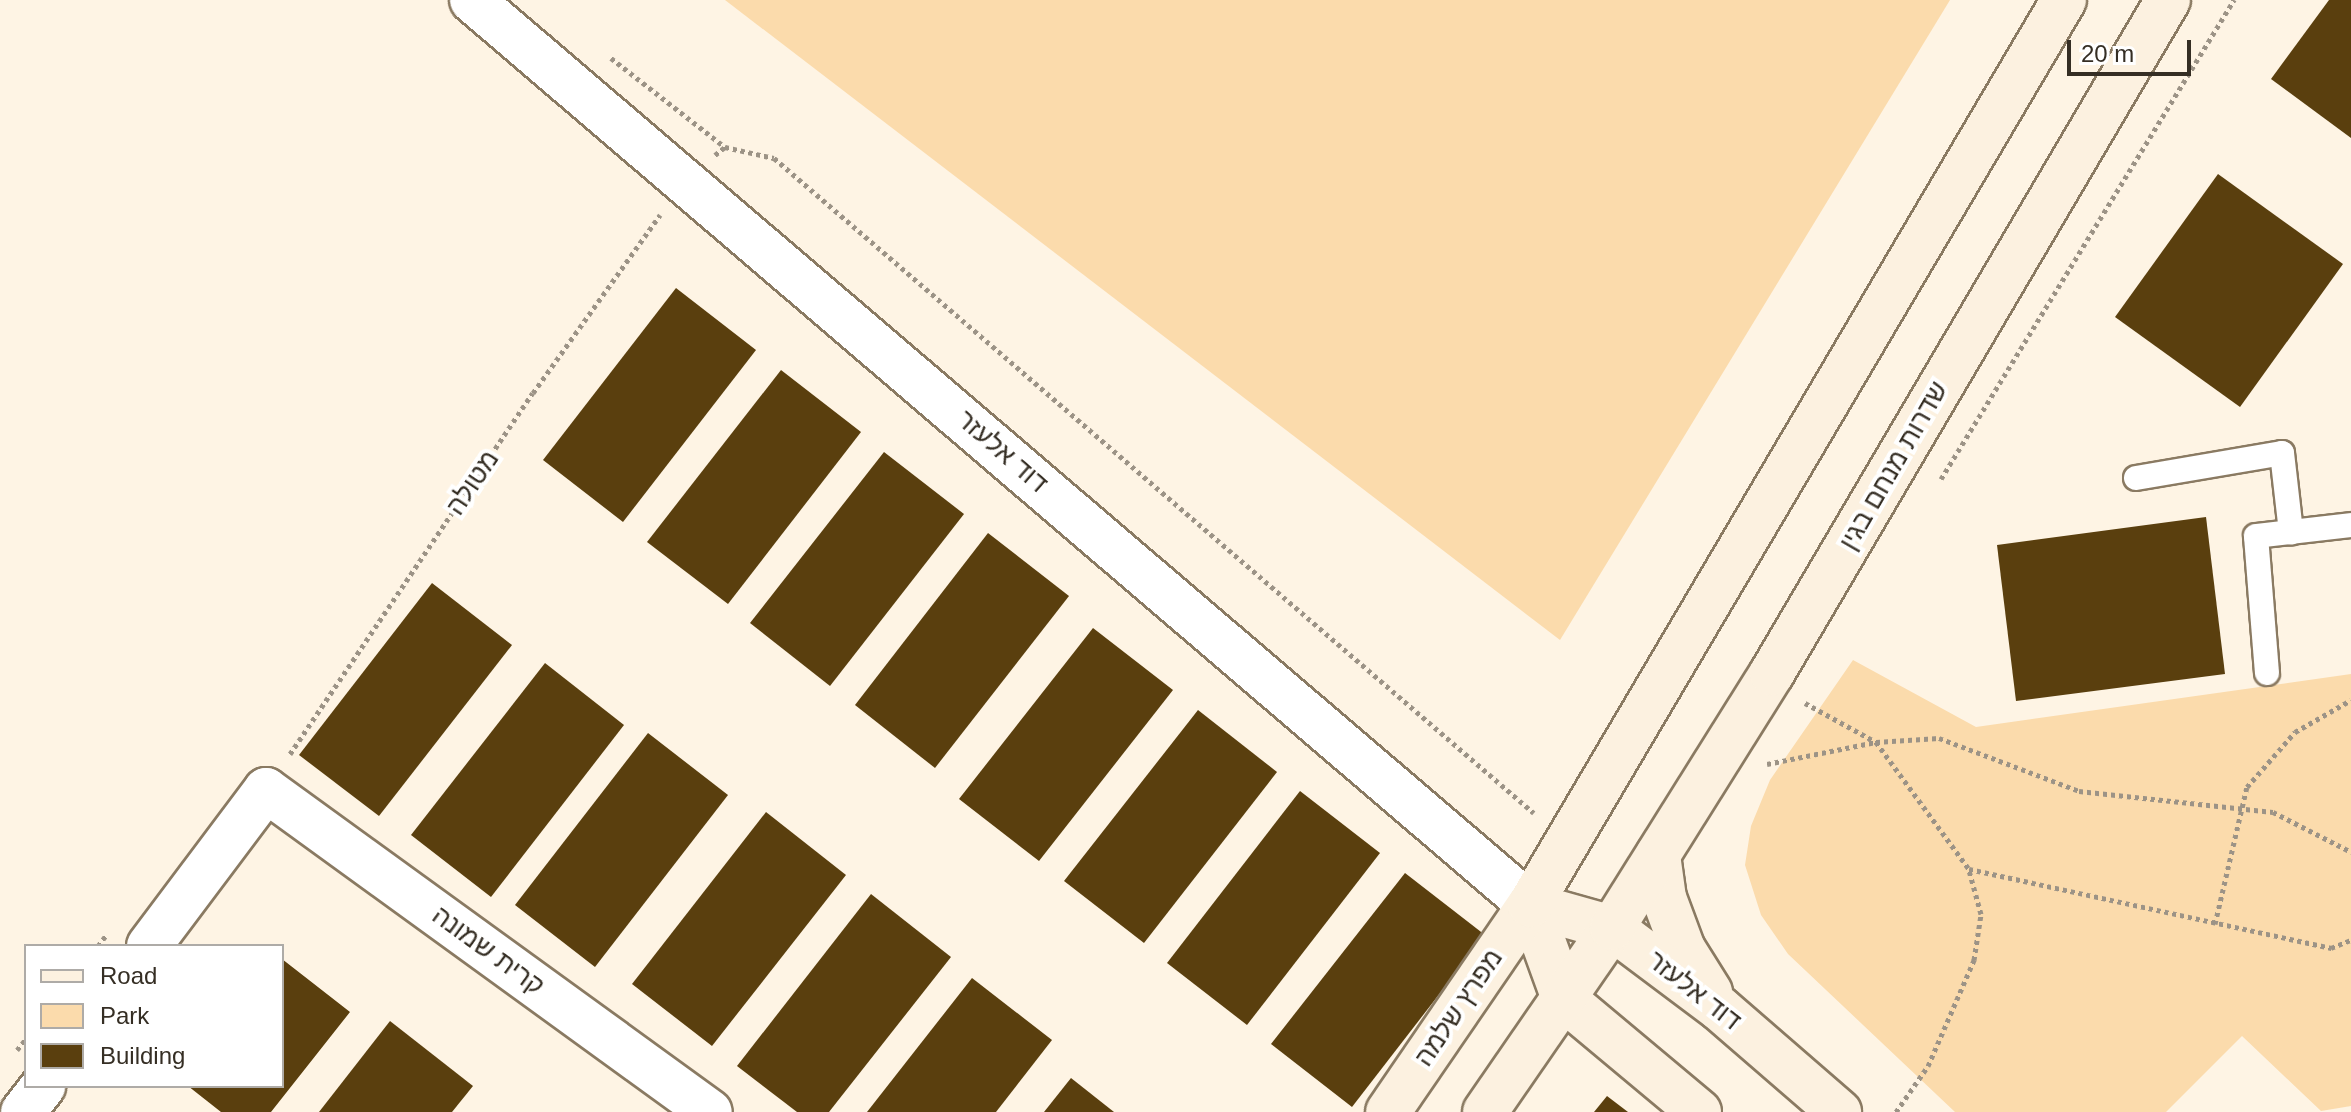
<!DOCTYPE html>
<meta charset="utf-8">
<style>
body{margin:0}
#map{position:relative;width:2351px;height:1112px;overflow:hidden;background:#fef4e4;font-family:Helvetica,"Noto Sans Hebrew",sans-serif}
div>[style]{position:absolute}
.green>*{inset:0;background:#fbdbac}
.building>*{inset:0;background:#5a3f0e}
.path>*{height:5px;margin-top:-2.5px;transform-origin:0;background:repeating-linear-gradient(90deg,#9c9386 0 4px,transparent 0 8px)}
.roads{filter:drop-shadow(2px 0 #8a7a62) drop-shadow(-2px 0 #8a7a62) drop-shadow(0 2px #8a7a62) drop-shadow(0 -2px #8a7a62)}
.lane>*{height:24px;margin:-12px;padding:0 12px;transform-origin:12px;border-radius:12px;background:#fff}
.street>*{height:44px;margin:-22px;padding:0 22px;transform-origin:22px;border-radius:22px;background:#fff}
.secondary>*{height:44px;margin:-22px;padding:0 22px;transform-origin:22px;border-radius:22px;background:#fcf1e0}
span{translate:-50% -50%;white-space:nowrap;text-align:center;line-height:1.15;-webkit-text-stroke:8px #fff;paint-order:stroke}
.street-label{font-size:26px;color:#352e24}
.legend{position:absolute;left:24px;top:944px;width:260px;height:144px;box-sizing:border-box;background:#fff;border:2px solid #aeaba7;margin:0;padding:10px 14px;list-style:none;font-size:24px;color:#352e24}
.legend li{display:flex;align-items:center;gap:16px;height:40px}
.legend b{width:40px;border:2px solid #aeaba7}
.scale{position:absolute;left:2067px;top:40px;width:124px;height:36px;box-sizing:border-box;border:4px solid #352e24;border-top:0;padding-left:10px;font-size:24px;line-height:28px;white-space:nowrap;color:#352e24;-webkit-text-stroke:6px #fff;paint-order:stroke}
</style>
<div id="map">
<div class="green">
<i style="clip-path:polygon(725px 0,1950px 0,1560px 640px)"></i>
<i style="clip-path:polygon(1853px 660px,1976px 727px,2351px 674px,2351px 1106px,2321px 1111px,2242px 1036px,2166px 1112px,1955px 1112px,1788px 954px,1761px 915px,1745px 865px,1751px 826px,1770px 780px)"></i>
</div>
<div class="building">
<i style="clip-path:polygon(2329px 0,2351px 0,2351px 138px,2271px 79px)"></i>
<i style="clip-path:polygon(2218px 174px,2343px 264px,2240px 407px,2115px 317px)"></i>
<i style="clip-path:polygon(676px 288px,756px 350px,623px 522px,543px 460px)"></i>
<i style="clip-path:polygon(781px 370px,861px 432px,728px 604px,647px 542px)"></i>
<i style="clip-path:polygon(884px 452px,964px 514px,830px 686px,750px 623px)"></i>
<i style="clip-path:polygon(2206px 517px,2225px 674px,2016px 701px,1997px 545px)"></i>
<i style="clip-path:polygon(988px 533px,1069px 596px,935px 768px,855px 705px)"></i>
<i style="clip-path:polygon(432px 583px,512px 645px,379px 816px,299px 755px)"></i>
<i style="clip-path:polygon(1093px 628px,1173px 690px,1039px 861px,959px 799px)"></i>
<i style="clip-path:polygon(545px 663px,624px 725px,491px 897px,411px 835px)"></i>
<i style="clip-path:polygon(1198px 710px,1277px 772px,1144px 943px,1064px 881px)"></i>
<i style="clip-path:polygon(648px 733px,728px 795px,595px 967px,515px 905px)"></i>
<i style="clip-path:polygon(1300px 791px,1380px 853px,1247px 1025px,1167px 963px)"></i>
<i style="clip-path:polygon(766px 812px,846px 875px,712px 1046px,632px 984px)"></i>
<i style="clip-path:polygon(1405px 873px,1485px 935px,1352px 1107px,1271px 1044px)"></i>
<i style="clip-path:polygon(871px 894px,951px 957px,829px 1112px,797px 1112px,737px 1066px)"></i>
<i style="clip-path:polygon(282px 959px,350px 1012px,271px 1112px,221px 1112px,188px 1086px,282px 1086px)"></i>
<i style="clip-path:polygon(972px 978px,1052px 1040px,996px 1112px,867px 1112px)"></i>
<i style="clip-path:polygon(390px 1021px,473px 1086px,452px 1112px,319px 1112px)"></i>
<i style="clip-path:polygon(1071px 1078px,1114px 1112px,1044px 1112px)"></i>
<i style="clip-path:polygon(1607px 1096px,1628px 1112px,1594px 1112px)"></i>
</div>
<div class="path">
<i style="left:611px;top:58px;width:145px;rotate:38deg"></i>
<i style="left:715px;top:155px;width:13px;rotate:-39deg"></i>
<i style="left:725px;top:147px;width:50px;rotate:12.7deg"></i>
<i style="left:774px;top:158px;width:1003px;rotate:40.76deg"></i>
<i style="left:1941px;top:479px;width:562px;rotate:-58.55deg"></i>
<i style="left:1805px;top:703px;width:81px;rotate:28.8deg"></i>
<i style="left:1876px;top:742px;width:157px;rotate:53.8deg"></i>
<i style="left:1969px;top:869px;width:371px;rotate:12.3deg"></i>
<i style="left:2331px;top:948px;width:22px;rotate:-22deg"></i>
<i style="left:290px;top:754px;width:435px;rotate:-56.1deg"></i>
<i style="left:533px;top:393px;width:219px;rotate:-54.5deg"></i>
<i style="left:1767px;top:764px;width:111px;rotate:-11.4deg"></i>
<i style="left:1876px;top:742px;width:63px;rotate:-3.6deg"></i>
<i style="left:1939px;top:738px;width:150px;rotate:20.7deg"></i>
<i style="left:2079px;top:791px;width:195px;rotate:6.2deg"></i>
<i style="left:2273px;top:812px;width:88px;rotate:27.1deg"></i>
<i style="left:2215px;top:924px;width:141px;rotate:-76.9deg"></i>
<i style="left:2247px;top:787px;width:73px;rotate:-48.9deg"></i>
<i style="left:2295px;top:732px;width:64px;rotate:-29.7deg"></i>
<i style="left:98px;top:946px;width:15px;rotate:-53deg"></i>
<i style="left:17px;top:1050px;width:14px;rotate:-51deg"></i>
<i style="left:1896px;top:1112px;width:56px;rotate:-55.2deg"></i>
<i style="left:1928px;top:1066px;width:116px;rotate:-66.5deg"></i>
<i style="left:1974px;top:960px;width:47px;rotate:-81.3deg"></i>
<i style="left:1981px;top:914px;width:46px;rotate:-105.3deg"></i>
</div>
<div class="roads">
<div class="lane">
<i style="left:2136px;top:478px;width:148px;rotate:-9.7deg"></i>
<i style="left:2282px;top:453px;width:80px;rotate:83.5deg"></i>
<i style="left:2267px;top:673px;width:137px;rotate:-94.6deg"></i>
<i style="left:2256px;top:536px;width:96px;rotate:-6.6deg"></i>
</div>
<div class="street">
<i style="left:472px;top:0;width:1392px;rotate:40.54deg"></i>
<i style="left:149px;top:946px;width:195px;rotate:-53.1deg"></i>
<i style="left:266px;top:790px;width:548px;rotate:35.95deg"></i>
<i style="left:23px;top:1112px;width:33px;rotate:-52deg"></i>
</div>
<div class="secondary">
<i style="left:1658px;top:855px;width:43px;rotate:82.1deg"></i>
<i style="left:1664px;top:898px;width:54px;rotate:69.6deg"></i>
<i style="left:1683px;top:949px;width:51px;rotate:57.9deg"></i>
<i style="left:1530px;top:905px;width:85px;rotate:15.7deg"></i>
<i style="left:1612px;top:928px;width:134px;rotate:36.8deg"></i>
<i style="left:1719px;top:1008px;width:159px;rotate:40.9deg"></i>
<i style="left:1530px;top:905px;width:100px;rotate:70.1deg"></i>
<i style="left:1564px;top:999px;width:176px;rotate:39.9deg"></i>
<i style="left:1388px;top:1112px;width:251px;rotate:-55.6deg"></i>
<i style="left:1530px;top:905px;width:1051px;rotate:-59.46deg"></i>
<i style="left:1485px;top:1112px;width:224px;rotate:-55.4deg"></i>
<i style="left:1612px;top:928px;width:301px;rotate:-57.9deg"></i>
<i style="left:1772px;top:673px;width:781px;rotate:-59.53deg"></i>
</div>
</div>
<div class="street-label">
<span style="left:1002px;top:452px;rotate:41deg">דוד אלעזר</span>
<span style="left:1894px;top:466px;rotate:-60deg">שדרות מנחם בגין</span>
<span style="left:473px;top:483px;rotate:-56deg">מטולה</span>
<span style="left:488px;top:951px;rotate:36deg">קרית שמונה</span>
<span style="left:1694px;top:991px;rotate:38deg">דוד אלעזר</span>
<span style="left:1459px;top:1008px;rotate:-56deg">מפרץ שלמה</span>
</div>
<ul class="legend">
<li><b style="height:10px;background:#fcf1e0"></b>Road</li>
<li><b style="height:22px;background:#fbdbac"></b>Park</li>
<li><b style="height:22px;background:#5a3f0e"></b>Building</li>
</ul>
<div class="scale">20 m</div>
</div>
